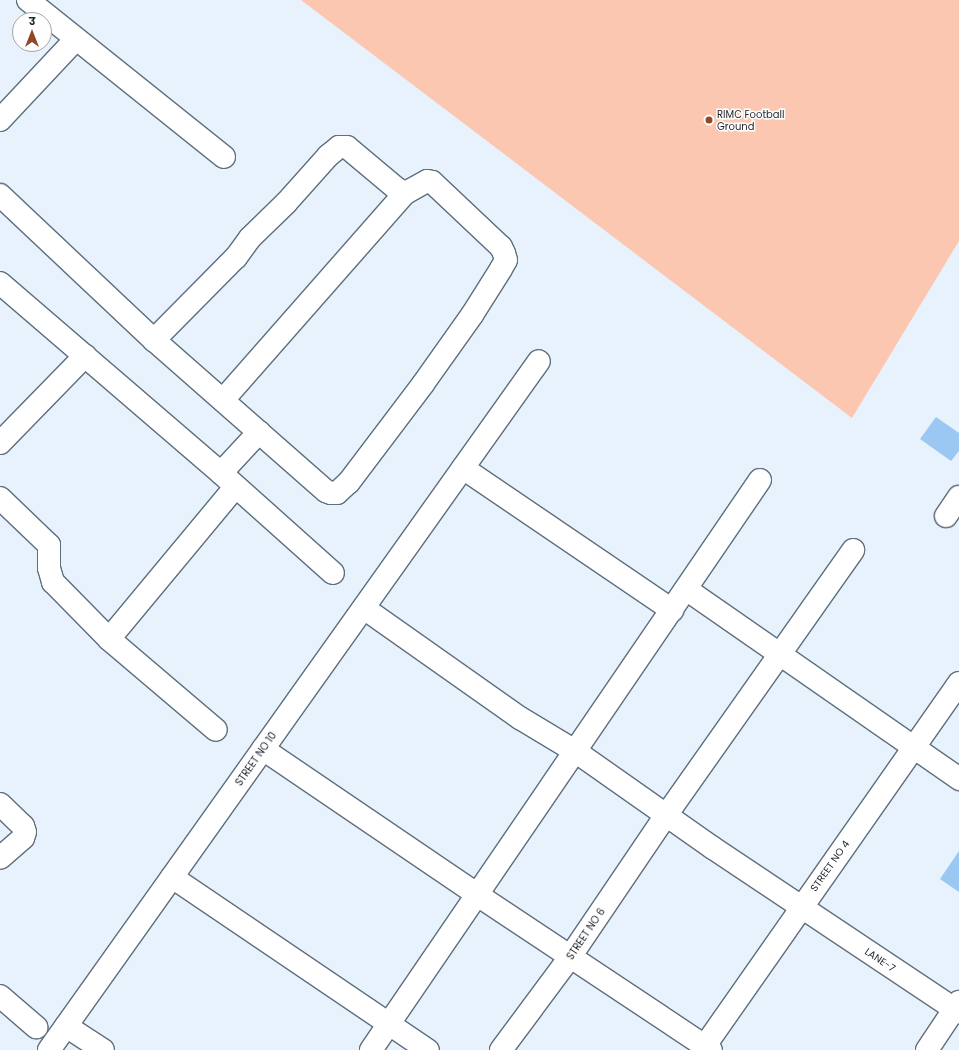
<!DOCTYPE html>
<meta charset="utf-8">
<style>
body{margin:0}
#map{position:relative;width:959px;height:1050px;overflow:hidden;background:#e7f2fd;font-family:Poppins,"Noto Sans Devanagari",sans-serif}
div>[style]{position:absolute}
.green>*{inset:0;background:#fcc7b1}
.building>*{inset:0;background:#9ac8f2}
.roads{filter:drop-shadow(1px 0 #5e6f7e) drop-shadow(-1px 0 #5e6f7e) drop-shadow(0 1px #5e6f7e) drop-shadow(0 -1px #5e6f7e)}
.minor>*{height:22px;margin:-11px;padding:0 11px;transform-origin:11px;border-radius:11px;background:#fff}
.dots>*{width:11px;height:11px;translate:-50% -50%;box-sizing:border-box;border:2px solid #fefefe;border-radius:50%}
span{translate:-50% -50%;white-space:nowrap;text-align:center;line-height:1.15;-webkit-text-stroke:3px #fefefe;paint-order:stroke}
.poi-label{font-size:10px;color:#1b2229}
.left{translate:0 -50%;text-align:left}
.street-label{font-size:10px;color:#1b2229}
.north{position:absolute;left:12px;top:12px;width:40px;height:40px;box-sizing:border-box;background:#fefefe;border:1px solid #a3a6a9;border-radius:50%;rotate:0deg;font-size:11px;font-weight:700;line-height:16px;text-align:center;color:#1b2229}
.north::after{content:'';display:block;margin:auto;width:14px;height:18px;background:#904826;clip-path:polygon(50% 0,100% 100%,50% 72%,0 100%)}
</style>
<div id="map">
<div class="green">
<i style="clip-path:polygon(301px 0,959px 0,959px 241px,852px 418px)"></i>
</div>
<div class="building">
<i style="clip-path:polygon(936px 417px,959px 433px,959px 451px,951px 461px,920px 439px)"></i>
<i style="clip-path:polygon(959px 851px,959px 892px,940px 879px)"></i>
</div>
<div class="roads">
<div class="minor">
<i style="left:28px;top:0;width:251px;rotate:38.7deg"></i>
<i style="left:0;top:120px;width:110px;rotate:-46.8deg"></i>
<i style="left:0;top:195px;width:212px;rotate:43.3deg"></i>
<i style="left:154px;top:340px;width:229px;rotate:41.3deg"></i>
<i style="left:326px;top:491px;width:5px;rotate:22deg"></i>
<i style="left:331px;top:493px;width:6px"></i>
<i style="left:337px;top:493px;width:16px;rotate:-43deg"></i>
<i style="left:349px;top:482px;width:123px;rotate:-52.9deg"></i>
<i style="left:423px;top:384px;width:85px;rotate:-54.6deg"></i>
<i style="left:472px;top:315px;width:54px;rotate:-57.8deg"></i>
<i style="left:501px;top:269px;width:10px;rotate:-61deg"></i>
<i style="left:506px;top:260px;width:7px;rotate:-106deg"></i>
<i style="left:504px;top:253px;width:7px;rotate:-117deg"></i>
<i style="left:501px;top:247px;width:95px;rotate:-136.7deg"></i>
<i style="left:432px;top:182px;width:5px;rotate:-169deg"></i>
<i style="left:427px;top:181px;width:25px;rotate:151deg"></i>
<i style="left:405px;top:193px;width:9px;rotate:-153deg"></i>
<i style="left:397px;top:189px;width:65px;rotate:-140deg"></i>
<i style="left:347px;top:147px;width:8px;rotate:180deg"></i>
<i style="left:339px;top:147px;width:14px;rotate:141deg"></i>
<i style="left:328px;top:156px;width:63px;rotate:131.8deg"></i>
<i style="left:286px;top:203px;width:50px;rotate:135.8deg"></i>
<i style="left:250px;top:238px;width:24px;rotate:126deg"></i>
<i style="left:236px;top:257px;width:117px;rotate:134.7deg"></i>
<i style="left:0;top:283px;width:291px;rotate:40.7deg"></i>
<i style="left:221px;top:473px;width:150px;rotate:41.8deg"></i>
<i style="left:223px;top:400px;width:276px;rotate:-48.7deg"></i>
<i style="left:0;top:443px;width:122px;rotate:-45.7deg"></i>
<i style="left:463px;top:468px;width:253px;rotate:34.2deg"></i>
<i style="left:221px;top:473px;width:56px;rotate:-47.2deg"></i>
<i style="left:0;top:498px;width:68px;rotate:43.8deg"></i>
<i style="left:49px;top:545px;width:23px;rotate:90deg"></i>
<i style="left:49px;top:568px;width:15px;rotate:74deg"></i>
<i style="left:53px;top:582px;width:80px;rotate:45.5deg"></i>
<i style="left:109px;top:639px;width:140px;rotate:40.4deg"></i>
<i style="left:946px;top:516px;width:23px;rotate:-56deg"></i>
<i style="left:686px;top:589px;width:333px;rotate:34.8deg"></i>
<i style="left:364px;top:608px;width:191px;rotate:35.2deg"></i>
<i style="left:520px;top:718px;width:64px;rotate:31deg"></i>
<i style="left:575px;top:751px;width:169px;rotate:35.1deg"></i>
<i style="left:713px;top:848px;width:296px;rotate:33.7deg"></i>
<i style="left:109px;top:639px;width:197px;rotate:-50.3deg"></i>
<i style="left:263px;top:749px;width:258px;rotate:34.2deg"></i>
<i style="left:476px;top:894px;width:282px;rotate:33.6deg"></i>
<i style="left:0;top:804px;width:32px;rotate:44deg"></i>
<i style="left:23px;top:826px;width:6px;rotate:72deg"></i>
<i style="left:25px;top:832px;width:6px;rotate:108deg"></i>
<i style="left:23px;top:838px;width:30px;rotate:139deg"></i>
<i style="left:172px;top:877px;width:309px;rotate:34.1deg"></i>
<i style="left:0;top:996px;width:48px;rotate:40.7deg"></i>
<i style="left:66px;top:1026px;width:44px;rotate:33deg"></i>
<i style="left:49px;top:1050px;width:845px;rotate:-54.58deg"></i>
<i style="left:371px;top:1050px;width:690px;rotate:-55.69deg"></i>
<i style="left:501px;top:1050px;width:116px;rotate:-53.4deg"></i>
<i style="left:570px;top:957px;width:173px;rotate:-55.9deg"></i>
<i style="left:667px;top:814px;width:323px;rotate:-54.8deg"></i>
<i style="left:702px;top:1050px;width:448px;rotate:-55deg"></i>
<i style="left:927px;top:1050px;width:58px;rotate:-56.3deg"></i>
</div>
</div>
<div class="dots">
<i style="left:709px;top:120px;background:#904826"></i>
</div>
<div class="poi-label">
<span class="left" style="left:717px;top:120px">RIMC Football<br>Ground</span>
</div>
<div class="street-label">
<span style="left:256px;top:759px;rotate:-55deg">STREET NO 10</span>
<span style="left:830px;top:866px;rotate:-55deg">STREET NO 4</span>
<span style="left:586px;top:934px;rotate:-56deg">STREET NO 6</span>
<span style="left:880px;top:960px;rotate:34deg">LANE-7</span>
</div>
<div class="north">उ</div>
</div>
